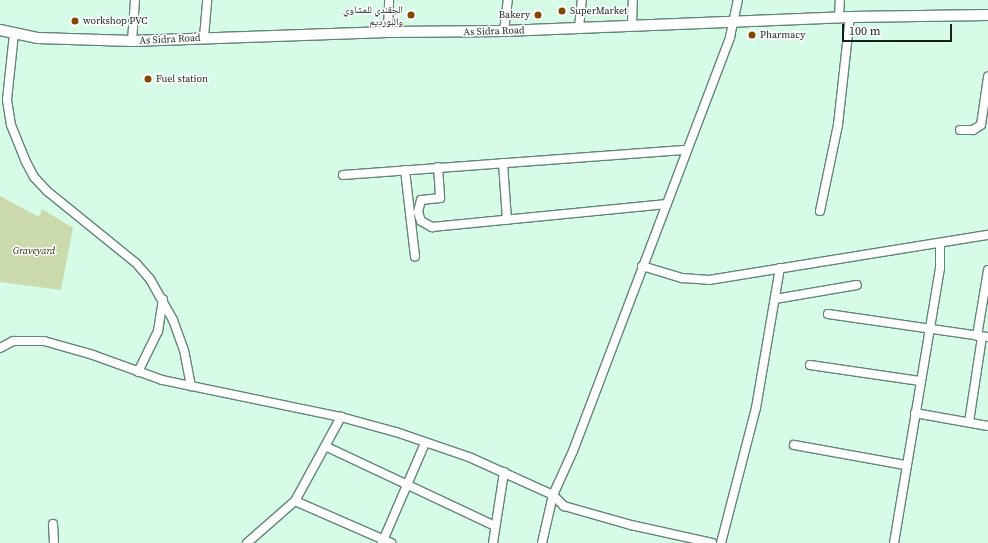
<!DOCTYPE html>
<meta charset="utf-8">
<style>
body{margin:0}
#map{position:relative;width:988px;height:543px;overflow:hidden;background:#d6fce8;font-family:"Source Serif 4","Noto Naskh Arabic",serif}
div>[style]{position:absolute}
.green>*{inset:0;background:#cbdaad}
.roads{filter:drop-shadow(1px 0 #638574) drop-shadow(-1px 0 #638574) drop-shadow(0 1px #638574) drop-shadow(0 -1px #638574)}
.minor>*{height:8px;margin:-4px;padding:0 4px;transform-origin:4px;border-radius:4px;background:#fff}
.major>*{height:10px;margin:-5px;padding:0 5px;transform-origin:5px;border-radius:5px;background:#fff}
.dots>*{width:11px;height:11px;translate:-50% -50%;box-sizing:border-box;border:2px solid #fff;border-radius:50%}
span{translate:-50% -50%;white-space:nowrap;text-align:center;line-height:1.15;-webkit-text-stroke:3px #fff;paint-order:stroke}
.poi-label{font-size:10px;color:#14221b}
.right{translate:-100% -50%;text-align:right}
.left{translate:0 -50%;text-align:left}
.street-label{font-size:10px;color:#14221b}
.park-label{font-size:10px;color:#253001;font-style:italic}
.scale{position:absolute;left:842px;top:24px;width:110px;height:18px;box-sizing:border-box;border:2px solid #14221b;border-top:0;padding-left:5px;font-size:12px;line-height:14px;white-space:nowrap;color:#14221b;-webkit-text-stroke:3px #fff;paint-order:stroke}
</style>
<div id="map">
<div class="green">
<i style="clip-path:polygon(0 196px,39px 217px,42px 209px,73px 228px,61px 290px,0 282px)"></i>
</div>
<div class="roads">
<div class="minor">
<i style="left:839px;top:17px;width:17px;rotate:-87deg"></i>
<i style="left:632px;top:24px;width:24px;rotate:-88deg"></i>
<i style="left:579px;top:27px;width:27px;rotate:-84deg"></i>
<i style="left:504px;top:31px;width:31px;rotate:-83deg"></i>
<i style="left:388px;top:32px;width:32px;rotate:-88deg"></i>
<i style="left:14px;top:34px;width:66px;rotate:96.1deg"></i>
<i style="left:7px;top:100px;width:25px;rotate:81deg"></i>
<i style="left:11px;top:125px;width:38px;rotate:68deg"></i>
<i style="left:25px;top:160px;width:19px;rotate:62deg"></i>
<i style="left:34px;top:177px;width:19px;rotate:47deg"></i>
<i style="left:47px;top:191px;width:114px;rotate:39deg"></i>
<i style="left:136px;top:263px;width:21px;rotate:49deg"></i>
<i style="left:150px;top:279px;width:47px;rotate:60.7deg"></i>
<i style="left:173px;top:320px;width:32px;rotate:70deg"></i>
<i style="left:184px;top:350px;width:37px;rotate:79deg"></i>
<i style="left:204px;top:37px;width:37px;rotate:-85deg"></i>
<i style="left:132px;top:41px;width:41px;rotate:-85.8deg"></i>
<i style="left:960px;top:130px;width:13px"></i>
<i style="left:973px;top:130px;width:9px;rotate:-32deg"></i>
<i style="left:981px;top:125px;width:49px;rotate:-81.7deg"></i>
<i style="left:503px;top:163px;width:57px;rotate:86deg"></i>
<i style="left:438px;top:167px;width:31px;rotate:86deg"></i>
<i style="left:440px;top:198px;width:19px;rotate:174deg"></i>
<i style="left:421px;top:200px;width:12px;rotate:104deg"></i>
<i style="left:418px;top:212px;width:9px;rotate:72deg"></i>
<i style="left:421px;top:221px;width:13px;rotate:29deg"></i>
<i style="left:432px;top:227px;width:236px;rotate:-5.6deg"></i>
<i style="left:405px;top:170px;width:87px;rotate:83.4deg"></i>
<i style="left:343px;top:175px;width:345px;rotate:-4.2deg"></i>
<i style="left:820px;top:211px;width:88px;rotate:-78.2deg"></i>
<i style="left:838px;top:125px;width:109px;rotate:-83.7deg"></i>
<i style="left:642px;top:266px;width:42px;rotate:16.7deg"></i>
<i style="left:682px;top:278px;width:27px;rotate:4deg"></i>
<i style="left:709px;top:280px;width:283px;rotate:-9.2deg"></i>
<i style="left:775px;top:299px;width:83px;rotate:-9.7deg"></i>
<i style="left:828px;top:314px;width:162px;rotate:8.2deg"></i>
<i style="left:977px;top:336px;width:67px;rotate:-80.5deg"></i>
<i style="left:0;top:348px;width:15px;rotate:-28deg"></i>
<i style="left:13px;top:341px;width:31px"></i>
<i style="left:44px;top:341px;width:51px;rotate:15.9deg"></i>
<i style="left:93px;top:355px;width:73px;rotate:19.9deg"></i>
<i style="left:162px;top:380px;width:183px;rotate:11.7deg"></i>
<i style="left:810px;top:365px;width:111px;rotate:8.3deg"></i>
<i style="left:138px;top:372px;width:46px;rotate:-64deg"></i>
<i style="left:158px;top:331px;width:32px;rotate:-81deg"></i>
<i style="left:915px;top:413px;width:74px;rotate:10.1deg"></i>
<i style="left:969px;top:422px;width:86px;rotate:-81.3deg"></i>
<i style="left:794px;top:445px;width:113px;rotate:10.2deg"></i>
<i style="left:327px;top:447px;width:186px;rotate:25.2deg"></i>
<i style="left:295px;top:501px;width:105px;rotate:23.6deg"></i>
<i style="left:53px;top:524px;width:19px;rotate:87deg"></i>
<i style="left:247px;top:543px;width:64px;rotate:-41.2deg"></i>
<i style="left:295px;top:501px;width:96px;rotate:-61.3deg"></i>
<i style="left:341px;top:417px;width:57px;rotate:15.3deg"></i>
<i style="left:396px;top:432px;width:77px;rotate:18.9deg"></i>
<i style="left:469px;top:457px;width:92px;rotate:24.3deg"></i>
<i style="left:553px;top:495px;width:16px;rotate:45deg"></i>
<i style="left:564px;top:506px;width:70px;rotate:15.8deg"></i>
<i style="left:631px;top:525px;width:83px;rotate:12.5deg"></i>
<i style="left:382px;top:543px;width:109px;rotate:-66.7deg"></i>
<i style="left:493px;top:543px;width:72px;rotate:-81.2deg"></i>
<i style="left:542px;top:543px;width:49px;rotate:-77.1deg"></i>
<i style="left:553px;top:495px;width:48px;rotate:-65.6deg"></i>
<i style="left:573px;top:451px;width:443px;rotate:-69.2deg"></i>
<i style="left:730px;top:37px;width:38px;rotate:-78deg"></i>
<i style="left:721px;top:543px;width:139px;rotate:-75.5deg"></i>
<i style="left:756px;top:408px;width:142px;rotate:-80.3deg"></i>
<i style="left:894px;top:543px;width:279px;rotate:-80.5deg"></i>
<i style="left:940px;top:268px;width:25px;rotate:-90deg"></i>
</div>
<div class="major">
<i style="left:0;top:30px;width:39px;rotate:12deg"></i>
<i style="left:38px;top:38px;width:94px;rotate:1.8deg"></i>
<i style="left:132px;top:41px;width:256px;rotate:-2deg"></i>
<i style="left:388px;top:32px;width:116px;rotate:-0.5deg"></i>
<i style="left:504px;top:31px;width:346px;rotate:-2.3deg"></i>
<i style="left:850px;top:17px;width:138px;rotate:-0.8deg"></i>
</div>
</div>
<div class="dots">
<i style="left:562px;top:11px;background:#834800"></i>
<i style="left:411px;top:15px;background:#834800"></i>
<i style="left:538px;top:15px;background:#834800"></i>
<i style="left:75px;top:21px;background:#834800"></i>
<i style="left:752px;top:35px;background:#834800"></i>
<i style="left:148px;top:79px;background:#834800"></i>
</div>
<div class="poi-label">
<span class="right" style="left:403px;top:15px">الجقندي للمشاوي<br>والبورديم</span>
<span class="left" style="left:570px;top:11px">SuperMarket</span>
<span class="right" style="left:530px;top:15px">Bakery</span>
<span class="left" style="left:83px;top:21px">workshop PVC</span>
<span class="left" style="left:760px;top:35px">Pharmacy</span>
<span class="left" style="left:156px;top:79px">Fuel station</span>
</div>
<div class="street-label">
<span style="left:494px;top:31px;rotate:-2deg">As Sidra Road</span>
<span style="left:170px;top:39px;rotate:-3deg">As Sidra Road</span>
</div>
<div class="park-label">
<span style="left:34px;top:251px">Graveyard</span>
</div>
<div class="scale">100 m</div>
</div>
